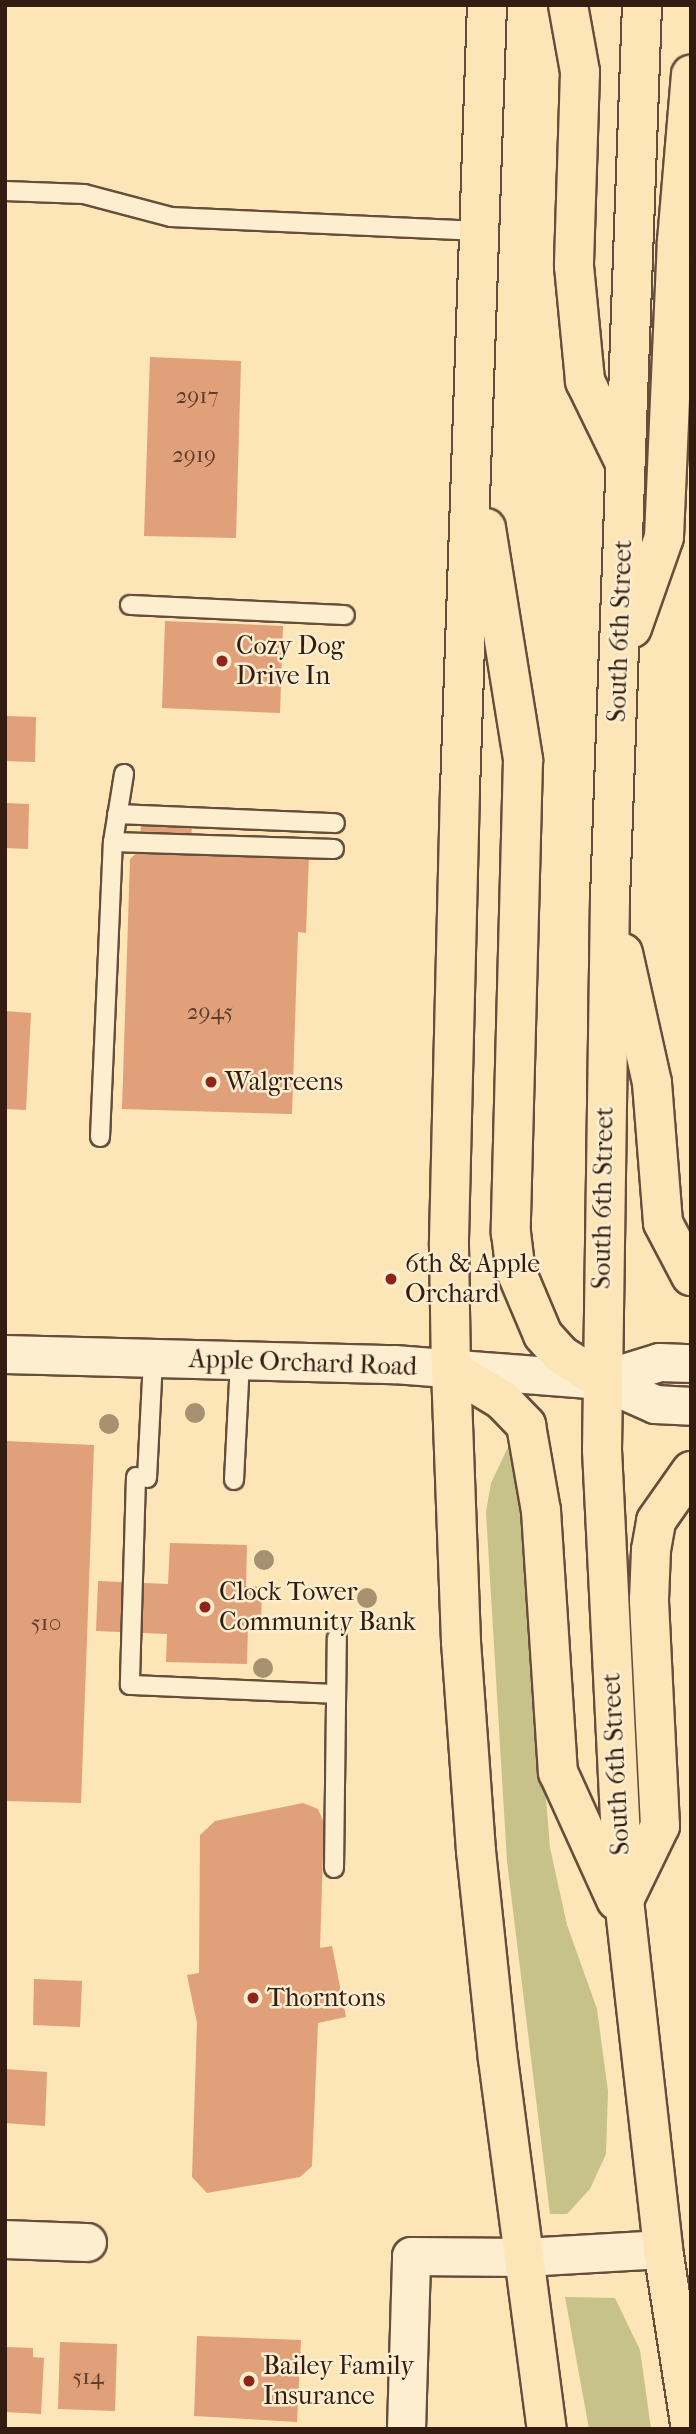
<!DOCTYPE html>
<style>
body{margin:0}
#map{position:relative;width:696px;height:2434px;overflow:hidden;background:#fce5b6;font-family:"IM FELL French Canon",serif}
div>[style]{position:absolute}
.green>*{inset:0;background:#c6c289}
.building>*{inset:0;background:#e0a07a}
.roads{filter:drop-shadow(2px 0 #664e3c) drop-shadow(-2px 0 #664e3c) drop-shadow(0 2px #664e3c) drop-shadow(0 -2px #664e3c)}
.service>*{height:18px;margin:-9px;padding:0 9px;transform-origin:9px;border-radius:9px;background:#fdeed0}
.minor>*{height:37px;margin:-18.5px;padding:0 18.5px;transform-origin:18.5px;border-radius:18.5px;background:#fdeed0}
.primary>*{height:38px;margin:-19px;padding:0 19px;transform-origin:19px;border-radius:19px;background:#fce5b6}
.trees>*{width:20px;height:20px;margin:-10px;border-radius:50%;background:#a69270}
.dots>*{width:19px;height:19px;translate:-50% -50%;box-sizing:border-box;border:4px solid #fdeed0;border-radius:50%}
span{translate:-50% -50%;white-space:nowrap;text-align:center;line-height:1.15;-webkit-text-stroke:5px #fdeed0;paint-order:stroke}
.number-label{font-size:23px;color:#5f3d2d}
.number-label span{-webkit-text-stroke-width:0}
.street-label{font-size:26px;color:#341c13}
.poi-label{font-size:26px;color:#341c13}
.left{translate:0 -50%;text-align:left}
.frame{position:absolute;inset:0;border:7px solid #341c13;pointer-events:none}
</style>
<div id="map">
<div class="green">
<i style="clip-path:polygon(509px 1445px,518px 1452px,550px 1848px,567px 1925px,597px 2009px,608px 2091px,606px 2154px,590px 2189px,567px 2214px,550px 2214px,507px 1861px,486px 1512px,491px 1483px)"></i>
<i style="clip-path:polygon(565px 2297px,615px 2298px,640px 2350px,651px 2429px,589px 2429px)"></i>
</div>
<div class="building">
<i style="clip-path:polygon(150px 357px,241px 361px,236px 538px,144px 536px)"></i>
<i style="clip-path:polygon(165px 621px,283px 626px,280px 713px,162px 708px)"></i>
<i style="clip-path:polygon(5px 716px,36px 717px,35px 762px,5px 761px)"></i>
<i style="clip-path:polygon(5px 803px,29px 804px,28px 849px,5px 848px)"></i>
<i style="clip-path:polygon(141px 821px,192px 822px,191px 851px,309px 856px,306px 933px,298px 932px,292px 1114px,122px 1109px,130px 859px,140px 850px)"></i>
<i style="clip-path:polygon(5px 1011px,31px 1013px,26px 1110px,5px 1109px)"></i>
<i style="clip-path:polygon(5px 1441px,94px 1445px,81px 1803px,5px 1801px)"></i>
<i style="clip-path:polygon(170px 1543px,247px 1545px,246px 1586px,262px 1587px,261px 1624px,248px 1624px,247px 1664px,166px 1662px,167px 1634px,96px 1631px,98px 1581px,168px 1584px)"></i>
<i style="clip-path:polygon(303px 1803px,318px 1809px,324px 1823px,320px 1948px,332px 1946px,346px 2017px,318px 2023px,312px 2166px,300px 2177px,207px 2193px,192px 2177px,197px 2023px,187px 1975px,199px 1973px,200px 1835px,215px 1821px)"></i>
<i style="clip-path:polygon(34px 1979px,82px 1981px,80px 2027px,33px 2025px)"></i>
<i style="clip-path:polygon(5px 2069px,47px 2072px,45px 2126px,5px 2123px)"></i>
<i style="clip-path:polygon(197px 2336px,301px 2340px,297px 2422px,194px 2416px)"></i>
<i style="clip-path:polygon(60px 2342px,117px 2344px,115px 2411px,58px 2409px)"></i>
<i style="clip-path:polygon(5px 2347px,33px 2348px,33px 2357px,44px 2358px,41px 2414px,5px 2412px)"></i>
</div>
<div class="roads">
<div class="service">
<i style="left:5px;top:191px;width:79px;rotate:2.2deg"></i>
<i style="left:84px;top:194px;width:90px;rotate:14.8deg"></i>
<i style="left:171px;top:217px;width:309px;rotate:2.6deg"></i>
<i style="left:130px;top:605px;width:215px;rotate:2.7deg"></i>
<i style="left:117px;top:814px;width:218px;rotate:2.4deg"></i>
<i style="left:113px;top:842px;width:221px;rotate:1.8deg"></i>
<i style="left:100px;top:1137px;width:295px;rotate:-87.5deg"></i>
<i style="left:113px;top:842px;width:69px;rotate:-80.8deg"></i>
<i style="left:136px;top:1477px;width:208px;rotate:91.7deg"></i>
<i style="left:130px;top:1685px;width:206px;rotate:2.5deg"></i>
<i style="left:147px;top:1478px;width:120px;rotate:-87.1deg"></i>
<i style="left:234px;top:1480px;width:119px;rotate:-87.1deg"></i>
<i style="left:334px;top:1868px;width:230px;rotate:-89.3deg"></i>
</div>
<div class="minor">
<i style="left:5px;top:1354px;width:389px;rotate:1.5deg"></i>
<i style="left:394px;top:1364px;width:208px;rotate:4.4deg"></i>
<i style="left:601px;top:1380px;width:59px;rotate:24deg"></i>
<i style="left:655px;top:1404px;width:36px;rotate:3deg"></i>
<i style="left:601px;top:1380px;width:61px;rotate:-17.2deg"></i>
<i style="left:659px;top:1362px;width:32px;rotate:2deg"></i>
<i style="left:5px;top:2239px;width:82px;rotate:2.1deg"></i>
<i style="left:406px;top:2429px;width:173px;rotate:-88.3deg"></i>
<i style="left:411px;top:2256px;width:113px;rotate:0.5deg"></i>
<i style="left:524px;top:2257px;width:139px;rotate:-3.3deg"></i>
</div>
<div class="primary">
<i style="left:487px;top:5px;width:784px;rotate:91.97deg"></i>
<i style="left:460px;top:789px;width:457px;rotate:91.4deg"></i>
<i style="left:449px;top:1246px;width:123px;rotate:89.1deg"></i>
<i style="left:451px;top:1369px;width:273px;rotate:87.9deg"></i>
<i style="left:461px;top:1642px;width:210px;rotate:85.9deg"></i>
<i style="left:476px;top:1851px;width:209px;rotate:84deg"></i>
<i style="left:498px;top:2059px;width:373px;rotate:82.5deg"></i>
<i style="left:568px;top:5px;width:68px;rotate:79.8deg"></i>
<i style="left:580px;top:72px;width:194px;rotate:91.8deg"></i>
<i style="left:574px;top:266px;width:116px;rotate:84.5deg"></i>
<i style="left:585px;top:381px;width:89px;rotate:64deg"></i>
<i style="left:642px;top:5px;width:894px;rotate:92.05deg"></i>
<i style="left:610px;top:898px;width:552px;rotate:90.83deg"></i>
<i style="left:602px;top:1450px;width:451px;rotate:87.2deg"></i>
<i style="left:624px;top:1900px;width:351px;rotate:83.6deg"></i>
<i style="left:663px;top:2249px;width:182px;rotate:81.2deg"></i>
<i style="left:486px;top:528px;width:235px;rotate:80.9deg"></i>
<i style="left:523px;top:760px;width:473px;rotate:91.5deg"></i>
<i style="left:511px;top:1233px;width:38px;rotate:83deg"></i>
<i style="left:516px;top:1271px;width:69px;rotate:67.1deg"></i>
<i style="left:543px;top:1335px;width:27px;rotate:48deg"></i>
<i style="left:561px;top:1355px;width:47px;rotate:32deg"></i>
<i style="left:632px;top:628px;width:96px;rotate:-70.6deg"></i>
<i style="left:664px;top:537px;width:296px;rotate:-87.5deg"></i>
<i style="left:677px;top:241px;width:167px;rotate:-85.2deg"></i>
<i style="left:623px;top:953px;width:133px;rotate:77.4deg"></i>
<i style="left:652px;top:1083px;width:140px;rotate:85.5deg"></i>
<i style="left:663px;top:1223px;width:60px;rotate:62.2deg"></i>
<i style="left:451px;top:1369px;width:60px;rotate:31.3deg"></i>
<i style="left:502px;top:1400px;width:35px;rotate:46deg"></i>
<i style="left:526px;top:1425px;width:87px;rotate:80.1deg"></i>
<i style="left:541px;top:1511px;width:262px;rotate:86.3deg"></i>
<i style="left:558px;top:1772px;width:141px;rotate:65.6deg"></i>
<i style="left:625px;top:1898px;width:80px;rotate:-64.1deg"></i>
<i style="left:660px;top:1826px;width:226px;rotate:-92.8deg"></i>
<i style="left:649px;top:1600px;width:50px;rotate:-87.7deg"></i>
<i style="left:651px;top:1550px;width:29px;rotate:-80deg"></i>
<i style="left:656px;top:1521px;width:61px;rotate:-55deg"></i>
</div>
</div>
<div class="trees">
<i style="left:195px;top:1413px"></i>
<i style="left:109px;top:1424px"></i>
<i style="left:264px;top:1560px"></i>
<i style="left:367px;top:1598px"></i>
<i style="left:263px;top:1668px"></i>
</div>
<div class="dots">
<i style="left:222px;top:661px;background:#8f2418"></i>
<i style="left:211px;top:1082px;background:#8f2418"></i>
<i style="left:391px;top:1279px;background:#8f2418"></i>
<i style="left:205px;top:1607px;background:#8f2418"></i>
<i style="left:253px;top:1998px;background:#8f2418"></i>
<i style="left:249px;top:2381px;background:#8f2418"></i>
</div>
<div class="number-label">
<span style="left:197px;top:396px">2917</span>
<span style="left:194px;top:455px">2919</span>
<span style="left:210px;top:1012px">2945</span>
<span style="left:46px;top:1623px">510</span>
<span style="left:88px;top:2377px">514</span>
</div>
<div class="street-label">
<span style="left:620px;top:631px;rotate:-88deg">South 6th Street</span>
<span style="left:603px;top:1198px;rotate:-89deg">South 6th Street</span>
<span style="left:303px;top:1363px;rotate:2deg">Apple Orchard Road</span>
<span style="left:616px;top:1764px;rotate:-93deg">South 6th Street</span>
</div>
<div class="poi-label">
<span class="left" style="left:236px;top:661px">Cozy Dog<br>Drive In</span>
<span class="left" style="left:225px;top:1082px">Walgreens</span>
<span class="left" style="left:405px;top:1279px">6th &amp; Apple<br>Orchard</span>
<span class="left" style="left:219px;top:1607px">Clock Tower<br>Community Bank</span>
<span class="left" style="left:267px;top:1998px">Thorntons</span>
<span class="left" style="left:263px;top:2381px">Bailey Family<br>Insurance</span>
</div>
<div class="frame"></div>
</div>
